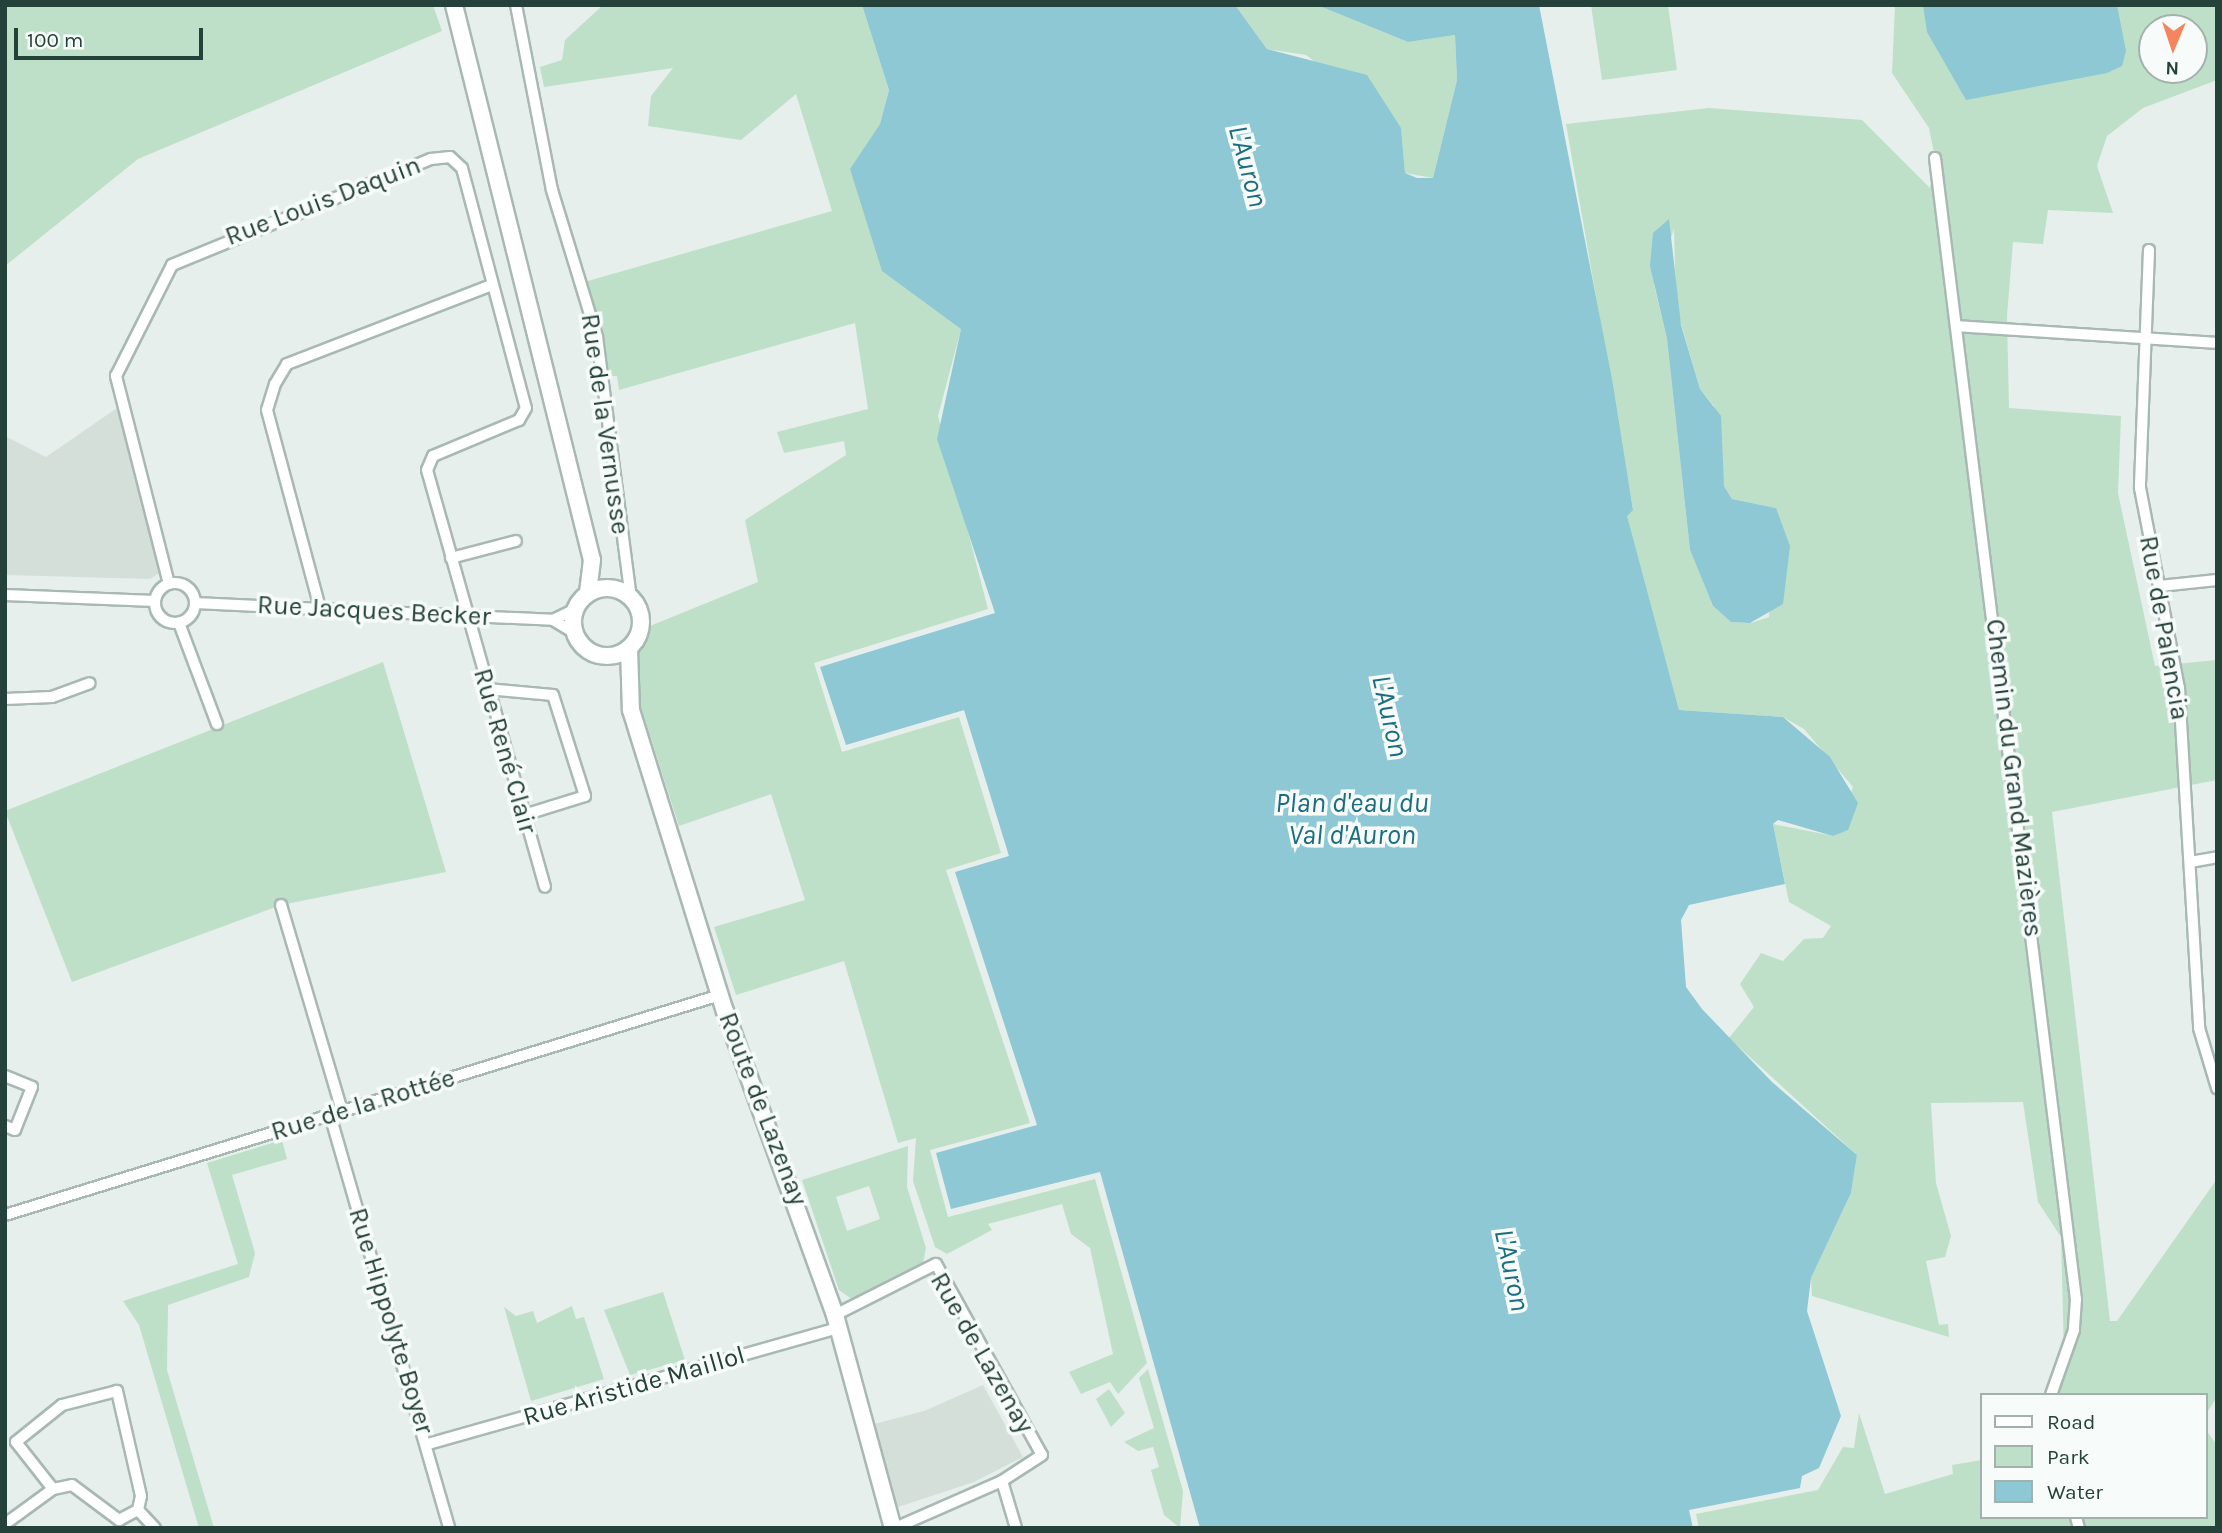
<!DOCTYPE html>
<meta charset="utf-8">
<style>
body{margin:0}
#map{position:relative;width:2222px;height:1533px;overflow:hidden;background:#e6efeb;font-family:Karla,sans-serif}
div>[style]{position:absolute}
.built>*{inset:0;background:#d4dfda}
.green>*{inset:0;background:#bee0c8}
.water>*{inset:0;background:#8dc8d4}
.roads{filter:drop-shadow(2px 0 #a8b8b2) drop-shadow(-2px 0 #a8b8b2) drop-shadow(0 2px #a8b8b2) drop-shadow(0 -2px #a8b8b2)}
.street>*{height:10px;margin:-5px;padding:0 5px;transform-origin:5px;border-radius:5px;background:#fff}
.street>.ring{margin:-5px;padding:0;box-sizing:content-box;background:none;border:10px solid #fff;border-radius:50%}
.secondary>*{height:16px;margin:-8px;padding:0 8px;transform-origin:8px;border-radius:8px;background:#fff}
.secondary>.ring{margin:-8px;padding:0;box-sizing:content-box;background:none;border:16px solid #fff;border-radius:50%}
span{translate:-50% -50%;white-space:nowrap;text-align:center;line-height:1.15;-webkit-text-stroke:7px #f7fbf9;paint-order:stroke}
.street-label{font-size:26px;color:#24423a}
.water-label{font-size:28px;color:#1b6e80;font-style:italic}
.frame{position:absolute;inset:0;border:7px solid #24423a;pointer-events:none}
.legend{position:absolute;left:1980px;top:1393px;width:228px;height:126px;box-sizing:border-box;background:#f7fbf9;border:2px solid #a3b1ad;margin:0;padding:9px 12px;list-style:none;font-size:21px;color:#24423a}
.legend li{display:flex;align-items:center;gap:14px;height:35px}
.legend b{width:35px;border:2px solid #a3b1ad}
.north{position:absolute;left:2138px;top:14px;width:70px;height:70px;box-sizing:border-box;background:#f7fbf9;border:2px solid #a3b1ad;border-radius:50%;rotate:182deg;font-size:19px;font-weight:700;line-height:28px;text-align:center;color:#24423a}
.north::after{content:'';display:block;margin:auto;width:24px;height:32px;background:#f5855e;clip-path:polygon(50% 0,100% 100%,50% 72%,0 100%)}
.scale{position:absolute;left:14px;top:28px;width:189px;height:32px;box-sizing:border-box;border:4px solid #24423a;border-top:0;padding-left:9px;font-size:21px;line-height:24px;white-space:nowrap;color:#24423a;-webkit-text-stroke:5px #f7fbf9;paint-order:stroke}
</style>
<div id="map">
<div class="built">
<i style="clip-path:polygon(117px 408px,161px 572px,150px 579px,5px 575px,5px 436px,46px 457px)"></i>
<i style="clip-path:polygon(983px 1385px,1023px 1457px,974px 1482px,895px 1508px,874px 1424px,924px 1411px)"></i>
</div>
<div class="green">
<i style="clip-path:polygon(5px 5px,433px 5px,442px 31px,138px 159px,5px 266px)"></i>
<i style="clip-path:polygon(603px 5px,862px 5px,889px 90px,880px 124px,850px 170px,961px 329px,938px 416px,988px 609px,814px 663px,842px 752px,959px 717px,1001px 853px,946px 870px,1030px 1123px,930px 1150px,948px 1217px,1095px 1179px,1147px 1363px,1118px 1394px,1110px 1382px,1081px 1394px,1069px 1372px,1113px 1354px,1090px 1248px,1071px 1234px,1062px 1204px,988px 1224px,992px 1230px,947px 1254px,935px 1247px,913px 1181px,916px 1138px,898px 1143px,844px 961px,736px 995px,714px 927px,805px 900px,771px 794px,679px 826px,640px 704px,635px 656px,650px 626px,758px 582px,745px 520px,846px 455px,844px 441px,784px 453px,777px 432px,868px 409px,855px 323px,619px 390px,617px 376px,601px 377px,581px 283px,832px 211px,796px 94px,741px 140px,648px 126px,651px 96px,673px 68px,544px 87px,540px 67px,562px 60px,565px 40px)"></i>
<i style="clip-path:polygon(1235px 5px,1317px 5px,1408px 42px,1455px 35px,1457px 80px,1433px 178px,1405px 173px,1401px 128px,1306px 55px,1267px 49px)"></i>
<i style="clip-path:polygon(1591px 5px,1668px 5px,1677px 70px,1602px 80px)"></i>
<i style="clip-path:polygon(evenodd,1895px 5px,2217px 5px,2217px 80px,2143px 108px,2107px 136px,2097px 166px,2113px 213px,2048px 210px,2043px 244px,2013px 242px,2007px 316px,2009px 408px,2121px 416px,2118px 493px,2155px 666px,2217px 660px,2217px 780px,2052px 812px,2110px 1321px,2117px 1321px,2217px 1179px,2217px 1397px,2206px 1414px,2206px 1395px,2051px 1395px,2064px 1356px,2061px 1237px,2038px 1202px,2023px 1102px,1931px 1103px,1936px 1183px,1951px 1236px,1945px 1257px,1926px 1261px,1939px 1325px,1948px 1324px,1949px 1337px,1812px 1296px,1811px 1278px,1851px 1193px,1857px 1155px,1729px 1038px,1754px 1007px,1740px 984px,1761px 953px,1783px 961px,1804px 939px,1823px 938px,1831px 926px,1789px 902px,1773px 824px,1834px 836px,1853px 787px,1804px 729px,1783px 717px,1679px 710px,1626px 516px,1633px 509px,1566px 124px,1709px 108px,1862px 120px,1930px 188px,1935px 158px,1929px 128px,1892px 73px,1895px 5px,2152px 28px,2194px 28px,2194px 70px,2152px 70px,2152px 28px,1895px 5px,1674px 229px,1676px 306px,1700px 389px,1714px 406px,1724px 486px,1732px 499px,1776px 508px,1769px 617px,1751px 623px,1731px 622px,1713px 606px,1690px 550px,1667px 339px,1654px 285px,1674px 229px)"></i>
<i style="clip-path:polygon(383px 662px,446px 872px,281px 905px,72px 982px,5px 811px)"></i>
<i style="clip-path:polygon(282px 1140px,287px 1159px,232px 1175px,255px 1253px,249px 1277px,168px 1305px,167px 1370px,214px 1528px,199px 1528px,139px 1325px,123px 1301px,238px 1264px,207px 1163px)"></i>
<i style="clip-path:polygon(evenodd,908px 1146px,907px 1187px,926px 1248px,923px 1263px,853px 1300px,839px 1290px,802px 1180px,908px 1146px,869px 1186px,880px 1219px,847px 1231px,836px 1197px,869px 1186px)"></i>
<i style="clip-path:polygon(663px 1292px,685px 1360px,630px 1375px,604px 1310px)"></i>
<i style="clip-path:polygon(572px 1306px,576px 1319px,584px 1317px,604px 1379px,531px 1401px,504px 1307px,516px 1316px,533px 1311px,537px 1323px)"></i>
<i style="clip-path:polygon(1148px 1369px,1183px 1491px,1180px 1528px,1164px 1515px,1151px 1470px,1159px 1467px,1153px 1447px,1138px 1451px,1124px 1442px,1154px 1428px,1139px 1378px)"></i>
<i style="clip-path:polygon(1109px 1389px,1125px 1413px,1111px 1427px,1096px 1399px)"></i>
<i style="clip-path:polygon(1859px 1413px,1885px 1494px,1953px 1474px,1952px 1465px,1982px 1460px,1982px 1517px,2206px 1517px,2206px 1430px,2217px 1445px,2217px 1528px,1699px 1528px,1696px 1514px,1818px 1490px,1843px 1447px,1854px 1448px)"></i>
</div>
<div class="water">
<i style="clip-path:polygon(862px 5px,1235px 5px,1267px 49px,1367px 75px,1401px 128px,1405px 173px,1417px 178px,1433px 178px,1457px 80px,1455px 35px,1408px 42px,1317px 5px,1539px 5px,1612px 379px,1633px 510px,1627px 516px,1679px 710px,1783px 717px,1830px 757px,1858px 803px,1848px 830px,1833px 836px,1778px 820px,1773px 824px,1785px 884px,1689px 905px,1681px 920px,1686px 987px,1702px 1009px,1772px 1082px,1857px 1155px,1851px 1193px,1811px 1278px,1807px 1311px,1841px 1416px,1819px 1468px,1802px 1476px,1800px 1488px,1689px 1510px,1693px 1528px,1200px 1528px,1100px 1172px,951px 1209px,936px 1153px,1037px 1125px,955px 872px,1009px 856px,964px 710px,846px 745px,820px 667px,995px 613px,937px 439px,961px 329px,882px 271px,850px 169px,880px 124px,889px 90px)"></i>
<i style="clip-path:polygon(1923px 5px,2117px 5px,2126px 51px,2122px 66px,2107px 73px,1966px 100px,1927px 32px)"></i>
<i style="clip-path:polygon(1669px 219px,1681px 325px,1700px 389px,1721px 416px,1724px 486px,1732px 499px,1776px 508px,1790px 546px,1783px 604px,1750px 623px,1731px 622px,1713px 606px,1690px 550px,1667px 339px,1650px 266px,1653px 233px)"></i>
</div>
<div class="roads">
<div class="street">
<i style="left:516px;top:5px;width:188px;rotate:79deg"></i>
<i style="left:552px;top:190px;width:154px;rotate:73deg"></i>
<i style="left:597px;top:337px;width:264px;rotate:82.6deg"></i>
<i style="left:1935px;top:158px;width:1150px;rotate:82.96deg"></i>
<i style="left:2076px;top:1299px;width:31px;rotate:94deg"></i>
<i style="left:2074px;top:1330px;width:69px;rotate:109.5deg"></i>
<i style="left:2149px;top:250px;width:238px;rotate:92.2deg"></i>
<i style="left:2140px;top:488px;width:204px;rotate:79deg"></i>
<i style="left:2179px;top:688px;width:341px;rotate:86.6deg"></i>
<i style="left:2199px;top:1028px;width:63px;rotate:73.3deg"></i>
<i style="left:1956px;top:326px;width:262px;rotate:3.7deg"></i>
<i style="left:451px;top:558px;width:67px;rotate:-14.7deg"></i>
<i class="ring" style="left:155px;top:583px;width:30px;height:30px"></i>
<i style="left:169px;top:584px;width:215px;rotate:-104.3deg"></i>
<i style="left:116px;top:376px;width:124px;rotate:-63.2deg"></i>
<i style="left:172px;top:265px;width:280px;rotate:-22.3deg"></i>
<i style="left:431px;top:159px;width:19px;rotate:-6deg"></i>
<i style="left:450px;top:157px;width:16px;rotate:43deg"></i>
<i style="left:462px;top:168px;width:248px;rotate:75.1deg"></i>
<i style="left:526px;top:408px;width:14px;rotate:120deg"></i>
<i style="left:519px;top:420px;width:93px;rotate:157.3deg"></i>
<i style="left:433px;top:456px;width:15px;rotate:113deg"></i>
<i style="left:427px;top:470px;width:433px;rotate:74.2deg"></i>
<i style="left:2160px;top:586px;width:57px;rotate:-6deg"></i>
<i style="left:5px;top:595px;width:150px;rotate:2.3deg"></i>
<i style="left:195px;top:603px;width:358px;rotate:2.7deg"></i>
<i style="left:553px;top:620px;width:25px;rotate:-26deg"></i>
<i style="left:320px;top:608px;width:205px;rotate:-105deg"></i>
<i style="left:267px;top:410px;width:27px;rotate:-73deg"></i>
<i style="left:275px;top:384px;width:23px;rotate:-59deg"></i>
<i style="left:287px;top:364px;width:220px;rotate:-21.1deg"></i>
<i style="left:553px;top:620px;width:26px;rotate:31deg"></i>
<i style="left:179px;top:623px;width:108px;rotate:69.4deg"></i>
<i style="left:487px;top:689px;width:66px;rotate:5.2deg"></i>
<i style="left:553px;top:695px;width:106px;rotate:72.4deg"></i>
<i style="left:585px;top:796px;width:64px;rotate:162.7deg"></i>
<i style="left:5px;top:699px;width:47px;rotate:-2.4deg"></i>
<i style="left:52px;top:697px;width:40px;rotate:-20.2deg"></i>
<i style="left:2190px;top:862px;width:27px;rotate:-10deg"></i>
<i style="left:281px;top:905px;width:215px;rotate:73.5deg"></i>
<i style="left:5px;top:1076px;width:29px;rotate:22deg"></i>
<i style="left:32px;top:1087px;width:46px;rotate:111.6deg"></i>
<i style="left:15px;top:1130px;width:11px;rotate:-158deg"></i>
<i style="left:330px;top:1115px;width:430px;rotate:73.9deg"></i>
<i style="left:5px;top:1215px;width:748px;rotate:-17.1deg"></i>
<i style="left:835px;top:1315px;width:113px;rotate:-26.8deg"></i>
<i style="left:936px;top:1264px;width:218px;rotate:61deg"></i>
<i style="left:1042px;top:1455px;width:48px;rotate:147deg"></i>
<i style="left:1002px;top:1481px;width:117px;rotate:156.3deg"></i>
<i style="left:428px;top:1444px;width:427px;rotate:-15.8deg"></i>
<i style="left:1002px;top:1481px;width:49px;rotate:73.4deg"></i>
<i style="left:138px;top:1510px;width:25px;rotate:47deg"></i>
<i style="left:2076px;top:1517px;width:11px;rotate:75deg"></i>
<i style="left:5px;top:1524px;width:59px;rotate:-36.1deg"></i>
<i style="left:53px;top:1489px;width:19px;rotate:-12deg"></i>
<i style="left:72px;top:1485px;width:59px;rotate:36.7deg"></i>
<i style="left:119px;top:1520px;width:21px;rotate:-28deg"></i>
<i style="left:138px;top:1510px;width:14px;rotate:-78deg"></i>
<i style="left:141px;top:1496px;width:108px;rotate:-102.9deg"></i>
<i style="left:117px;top:1391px;width:57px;rotate:165.7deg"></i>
<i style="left:62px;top:1405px;width:59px;rotate:141.2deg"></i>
<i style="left:16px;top:1442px;width:60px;rotate:51.8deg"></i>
</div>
<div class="secondary">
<i style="left:454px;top:5px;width:572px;rotate:76.04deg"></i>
<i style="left:592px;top:560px;width:34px;rotate:97deg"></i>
<i class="ring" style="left:573px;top:588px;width:52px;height:52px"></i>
<i style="left:629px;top:648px;width:62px;rotate:88.2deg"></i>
<i style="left:631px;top:710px;width:315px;rotate:72.7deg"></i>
<i style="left:725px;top:1011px;width:323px;rotate:70.1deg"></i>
<i style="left:835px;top:1315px;width:221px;rotate:74.8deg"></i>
</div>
</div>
<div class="street-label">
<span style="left:323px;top:201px;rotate:-21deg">Rue Louis Daquin</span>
<span style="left:605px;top:424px;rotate:82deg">Rue de la Vernusse</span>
<span style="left:374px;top:611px;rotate:3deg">Rue Jacques Becker</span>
<span style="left:2164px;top:628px;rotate:80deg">Rue de Palencia</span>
<span style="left:505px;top:751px;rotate:74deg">Rue René Clair</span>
<span style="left:2014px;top:778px;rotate:83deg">Chemin du Grand Mazières</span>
<span style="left:363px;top:1105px;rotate:-17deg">Rue de la Rottée</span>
<span style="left:763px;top:1109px;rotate:69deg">Route de Lazenay</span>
<span style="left:391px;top:1321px;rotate:73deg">Rue Hippolyte Boyer</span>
<span style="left:982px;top:1353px;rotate:60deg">Rue de Lazenay</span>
<span style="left:634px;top:1386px;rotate:-16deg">Rue Aristide Maillol</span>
</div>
<div class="water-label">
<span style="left:1248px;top:166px;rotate:75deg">L'Auron</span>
<span style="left:1390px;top:716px;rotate:77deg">L'Auron</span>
<span style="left:1352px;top:819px">Plan d'eau du<br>Val d'Auron</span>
<span style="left:1512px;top:1270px;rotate:78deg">L'Auron</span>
</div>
<div class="frame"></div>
<ul class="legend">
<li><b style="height:9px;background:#fff"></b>Road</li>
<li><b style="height:19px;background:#bee0c8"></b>Park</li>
<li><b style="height:19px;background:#8dc8d4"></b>Water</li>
</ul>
<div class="north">N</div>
<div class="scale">100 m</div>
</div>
